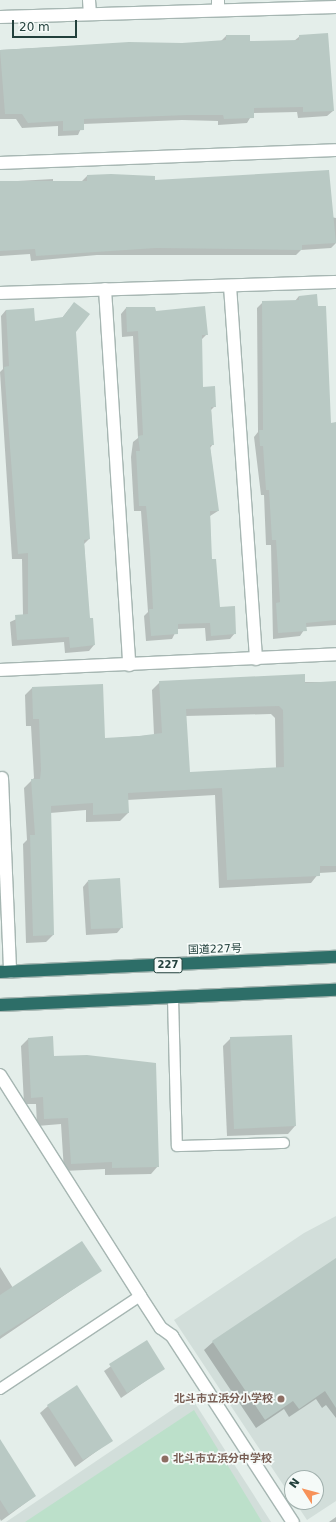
<!DOCTYPE html>
<meta charset="utf-8">
<style>
body{margin:0}
#map{position:relative;width:336px;height:1522px;overflow:hidden;background:#e4eeea;font-family:"DejaVu Sans","Noto Sans JP",sans-serif}
div>[style]{position:absolute}
.built>*{inset:0;background:#d2deda}
.green>*{inset:0;background:#bce0ca}
.shadow>*{inset:0;background:#0003}
.building>*{inset:0;background:#b9c9c4}
.roads{filter:drop-shadow(1px 0 #a6b6b2) drop-shadow(-1px 0 #a6b6b2) drop-shadow(0 1px #a6b6b2) drop-shadow(0 -1px #a6b6b2)}
.lane>*{height:10px;margin:-5px;padding:0 5px;transform-origin:5px;border-radius:5px;background:#fff}
.street>*{height:12px;margin:-6px;padding:0 6px;transform-origin:6px;border-radius:6px;background:#fff}
.secondary>*{height:12px;margin:-6px;padding:0 6px;transform-origin:6px;border-radius:6px;background:#fff}
.highway>*{height:12px;margin:-6px;padding:0 6px;transform-origin:6px;border-radius:6px;background:#2d6e68}
.dots>*{width:11px;height:11px;translate:-50% -50%;box-sizing:border-box;border:2px solid #f5faf8;border-radius:50%}
span{translate:-50% -50%;white-space:nowrap;text-align:center;line-height:1.15;-webkit-text-stroke:3.5px #f5faf8;paint-order:stroke}
.shield-label span{padding:1px 3px;background:#f5faf8;border:1px solid;border-radius:3px;-webkit-text-stroke-width:0}
.shield-label{font-size:10px;color:#22403c;font-weight:700}
.street-label{font-size:11px;color:#22403c}
.education-label{font-size:11px;color:#785e54;font-weight:700}
.right{translate:-100% -50%;text-align:right}
.left{translate:0 -50%;text-align:left}
.north{position:absolute;left:284px;top:1470px;width:40px;height:40px;box-sizing:border-box;background:#f5faf8;border:1px solid #a1b0ad;border-radius:50%;rotate:306deg;font-size:11px;font-weight:700;line-height:16px;text-align:center;color:#22403c}
.north::after{content:'';display:block;margin:auto;width:14px;height:18px;background:#f79259;clip-path:polygon(50% 0,100% 100%,50% 72%,0 100%)}
.scale{position:absolute;left:12px;top:20px;width:65px;height:18px;box-sizing:border-box;border:2px solid #22403c;border-top:0;padding-left:5px;font-size:12px;line-height:14px;white-space:nowrap;color:#22403c;-webkit-text-stroke:3px #f5faf8;paint-order:stroke}
</style>
<div id="map">
<div class="built">
<i style="clip-path:polygon(336px 1216px,336px 1501px,307px 1520px,295px 1502px,316px 1502px,316px 1478px,292px 1478px,292px 1498px,174px 1320px,304px 1233px)"></i>
<i style="clip-path:polygon(191px 1397px,271px 1522px,6px 1522px)"></i>
</div>
<div class="green">
<i style="clip-path:polygon(194px 1410px,262px 1522px,25px 1522px)"></i>
</div>
<div class="shadow">
<i style="clip-path:polygon(226px 36px,249px 42px,294px 41px,300px 36px,333px 111px,327px 116px,298px 118px,297px 112px,253px 113px,247px 123px,218px 125px,218px 121px,182px 120px,83px 124px,78px 135px,58px 136px,58px 126px,22px 128px,16px 119px,0 119px,0 50px,129px 43px,182px 44px,221px 41px)"></i>
<i style="clip-path:polygon(87px 176px,154px 181px,336px 218px,336px 243px,331px 248px,301px 250px,296px 255px,97px 255px,31px 261px,30px 254px,0 256px,0 182px,53px 179px,53px 184px,81px 182px)"></i>
<i style="clip-path:polygon(299px 296px,330px 424px,336px 423px,336px 625px,306px 627px,300px 636px,273px 639px,271px 545px,266px 545px,264px 495px,261px 495px,254px 437px,258px 432px,257px 308px,263px 302px,295px 301px)"></i>
<i style="clip-path:polygon(126px 308px,155px 312px,207px 334px,201px 340px,202px 388px,215px 406px,211px 410px,213px 444px,210px 448px,218px 511px,210px 516px,211px 560px,219px 608px,235px 633px,230px 639px,206px 641px,205px 628px,177px 629px,172px 639px,146px 641px,144px 616px,148px 612px,141px 511px,134px 511px,131px 457px,133px 442px,138px 438px,133px 336px,122px 337px,121px 314px)"></i>
<i style="clip-path:polygon(69px 309px,89px 539px,84px 544px,89px 619px,94px 645px,89px 651px,65px 653px,64px 642px,12px 646px,10px 622px,23px 616px,22px 559px,12px 559px,0 372px,3px 369px,1px 316px,6px 310px,34px 322px,62px 318px)"></i>
<i style="clip-path:polygon(evenodd,160px 682px,336px 682px,336px 872px,319px 873px,311px 883px,219px 888px,215px 795px,127px 800px,128px 813px,120px 821px,86px 822px,86px 810px,50px 813px,53px 935px,46px 942px,26px 943px,23px 844px,27px 840px,24px 788px,34px 778px,31px 726px,26px 726px,25px 695px,32px 688px,104px 739px,154px 735px,152px 690px,160px 682px,271px 714px,275px 718px,276px 768px,189px 773px,185px 716px,271px 714px)"></i>
<i style="clip-path:polygon(88px 881px,122px 927px,117px 933px,86px 935px,83px 887px)"></i>
<i style="clip-path:polygon(231px 1038px,295px 1126px,288px 1134px,227px 1136px,223px 1046px)"></i>
<i style="clip-path:polygon(28px 1039px,53px 1057px,158px 1166px,151px 1174px,105px 1175px,105px 1169px,64px 1171px,61px 1124px,37px 1126px,36px 1104px,24px 1104px,21px 1046px)"></i>
<i style="clip-path:polygon(0 1267px,13px 1288px,100px 1271px,0 1339px)"></i>
<i style="clip-path:polygon(336px 1288px,336px 1418px,326px 1405px,322px 1408px,316px 1399px,289px 1417px,284px 1409px,256px 1428px,204px 1350px,213px 1342px)"></i>
<i style="clip-path:polygon(146px 1342px,163px 1369px,121px 1398px,104px 1371px)"></i>
<i style="clip-path:polygon(48px 1406px,112px 1440px,75px 1467px,40px 1413px)"></i>
<i style="clip-path:polygon(0 1441px,35px 1496px,1px 1521px,0 1519px)"></i>
<i style="clip-path:polygon(336px 1517px,336px 1522px,329px 1522px)"></i>
</div>
<div class="building">
<i style="clip-path:polygon(328px 33px,334px 111px,303px 112px,303px 107px,254px 108px,254px 118px,224px 119px,223px 115px,188px 115px,84px 119px,84px 130px,63px 131px,63px 121px,28px 123px,22px 114px,5px 114px,0 50px,129px 42px,182px 43px,226px 40px,226px 35px,250px 35px,250px 41px,299px 40px,299px 35px)"></i>
<i style="clip-path:polygon(329px 170px,336px 243px,302px 245px,302px 250px,156px 248px,36px 256px,35px 249px,0 251px,0 181px,87px 181px,87px 175px,111px 174px,155px 176px,155px 180px)"></i>
<i style="clip-path:polygon(317px 294px,318px 306px,326px 306px,331px 423px,336px 422px,336px 620px,306px 623px,307px 631px,278px 633px,276px 603px,280px 602px,276px 540px,272px 540px,269px 490px,266px 490px,263px 446px,260px 446px,259px 430px,263px 430px,262px 301px,299px 300px,299px 296px)"></i>
<i style="clip-path:polygon(74px 302px,90px 314px,76px 332px,90px 539px,84px 540px,90px 618px,93px 618px,95px 645px,70px 648px,69px 637px,17px 640px,15px 615px,28px 614px,28px 553px,18px 554px,4px 367px,9px 366px,6px 310px,34px 308px,35px 321px,63px 317px)"></i>
<i style="clip-path:polygon(205px 306px,208px 335px,202px 335px,203px 387px,215px 386px,216px 407px,211px 407px,214px 445px,210px 445px,219px 511px,210px 511px,212px 559px,216px 559px,220px 607px,235px 606px,236px 634px,211px 636px,210px 623px,178px 624px,178px 634px,151px 636px,149px 609px,153px 609px,150px 549px,146px 506px,139px 506px,136px 451px,140px 451px,138px 436px,143px 435px,138px 331px,127px 332px,126px 307px,155px 307px,156px 311px)"></i>
<i style="clip-path:polygon(evenodd,305px 674px,305px 683px,336px 681px,336px 866px,320px 866px,320px 876px,227px 880px,222px 788px,128px 793px,129px 813px,93px 815px,93px 803px,51px 806px,54px 935px,33px 936px,30px 835px,35px 835px,31px 779px,40px 779px,41px 770px,39px 719px,33px 719px,32px 687px,103px 684px,105px 738px,139px 736px,162px 733px,159px 681px,305px 674px,279px 706px,283px 710px,284px 767px,190px 772px,186px 709px,279px 706px)"></i>
<i style="clip-path:polygon(120px 878px,123px 928px,91px 929px,88px 880px)"></i>
<i style="clip-path:polygon(292px 1035px,296px 1126px,234px 1129px,230px 1037px)"></i>
<i style="clip-path:polygon(53px 1036px,54px 1056px,87px 1055px,156px 1063px,159px 1167px,112px 1168px,112px 1162px,71px 1164px,68px 1118px,44px 1119px,43px 1097px,31px 1098px,28px 1038px)"></i>
<i style="clip-path:polygon(82px 1241px,102px 1271px,0 1336px,0 1295px)"></i>
<i style="clip-path:polygon(336px 1258px,336px 1408px,325px 1391px,299px 1409px,293px 1401px,265px 1420px,212px 1341px)"></i>
<i style="clip-path:polygon(147px 1340px,165px 1369px,127px 1393px,109px 1364px)"></i>
<i style="clip-path:polygon(77px 1385px,113px 1441px,83px 1460px,47px 1405px)"></i>
<i style="clip-path:polygon(0 1439px,36px 1496px,9px 1514px,0 1500px)"></i>
</div>
<div class="roads">
<div class="lane">
<i style="left:173px;top:998px;width:148px;rotate:88.5deg"></i>
<i style="left:177px;top:1146px;width:107px;rotate:-1.6deg"></i>
<i style="left:0;top:1389px;width:168px;rotate:-33.6deg"></i>
</div>
<div class="street">
<i style="left:89px;top:0;width:14px;rotate:86deg"></i>
<i style="left:218px;top:0;width:9px;rotate:90deg"></i>
<i style="left:0;top:163px;width:336px;rotate:-2.2deg"></i>
<i style="left:230px;top:286px;width:374px;rotate:86deg"></i>
<i style="left:105px;top:289px;width:377px;rotate:86.3deg"></i>
<i style="left:0;top:293px;width:336px;rotate:-1.9deg"></i>
<i style="left:0;top:670px;width:336px;rotate:-2.7deg"></i>
<i style="left:2px;top:778px;width:194px;rotate:87.6deg"></i>
<i style="left:0;top:1075px;width:262px;rotate:57.6deg"></i>
<i style="left:140px;top:1296px;width:38px;rotate:57deg"></i>
<i style="left:161px;top:1328px;width:14px;rotate:36deg"></i>
<i style="left:172px;top:1336px;width:222px;rotate:57deg"></i>
</div>
<div class="secondary">
<i style="left:0;top:17px;width:336px;rotate:-1.7deg"></i>
</div>
<div class="highway">
<i style="left:0;top:972px;width:336px;rotate:-2.6deg"></i>
<i style="left:0;top:1005px;width:336px;rotate:-2.6deg"></i>
</div>
</div>
<div class="dots">
<i style="left:281px;top:1399px;background:#8d6e63"></i>
<i style="left:165px;top:1459px;background:#8d6e63"></i>
</div>
<div class="shield-label">
<span style="left:168px;top:965px">227</span>
</div>
<div class="street-label">
<span style="left:215px;top:950px;rotate:-2deg">国道227号</span>
</div>
<div class="education-label">
<span class="right" style="left:273px;top:1399px">北斗市立浜分小学校</span>
<span class="left" style="left:173px;top:1459px">北斗市立浜分中学校</span>
</div>
<div class="north">N</div>
<div class="scale">20 m</div>
</div>
